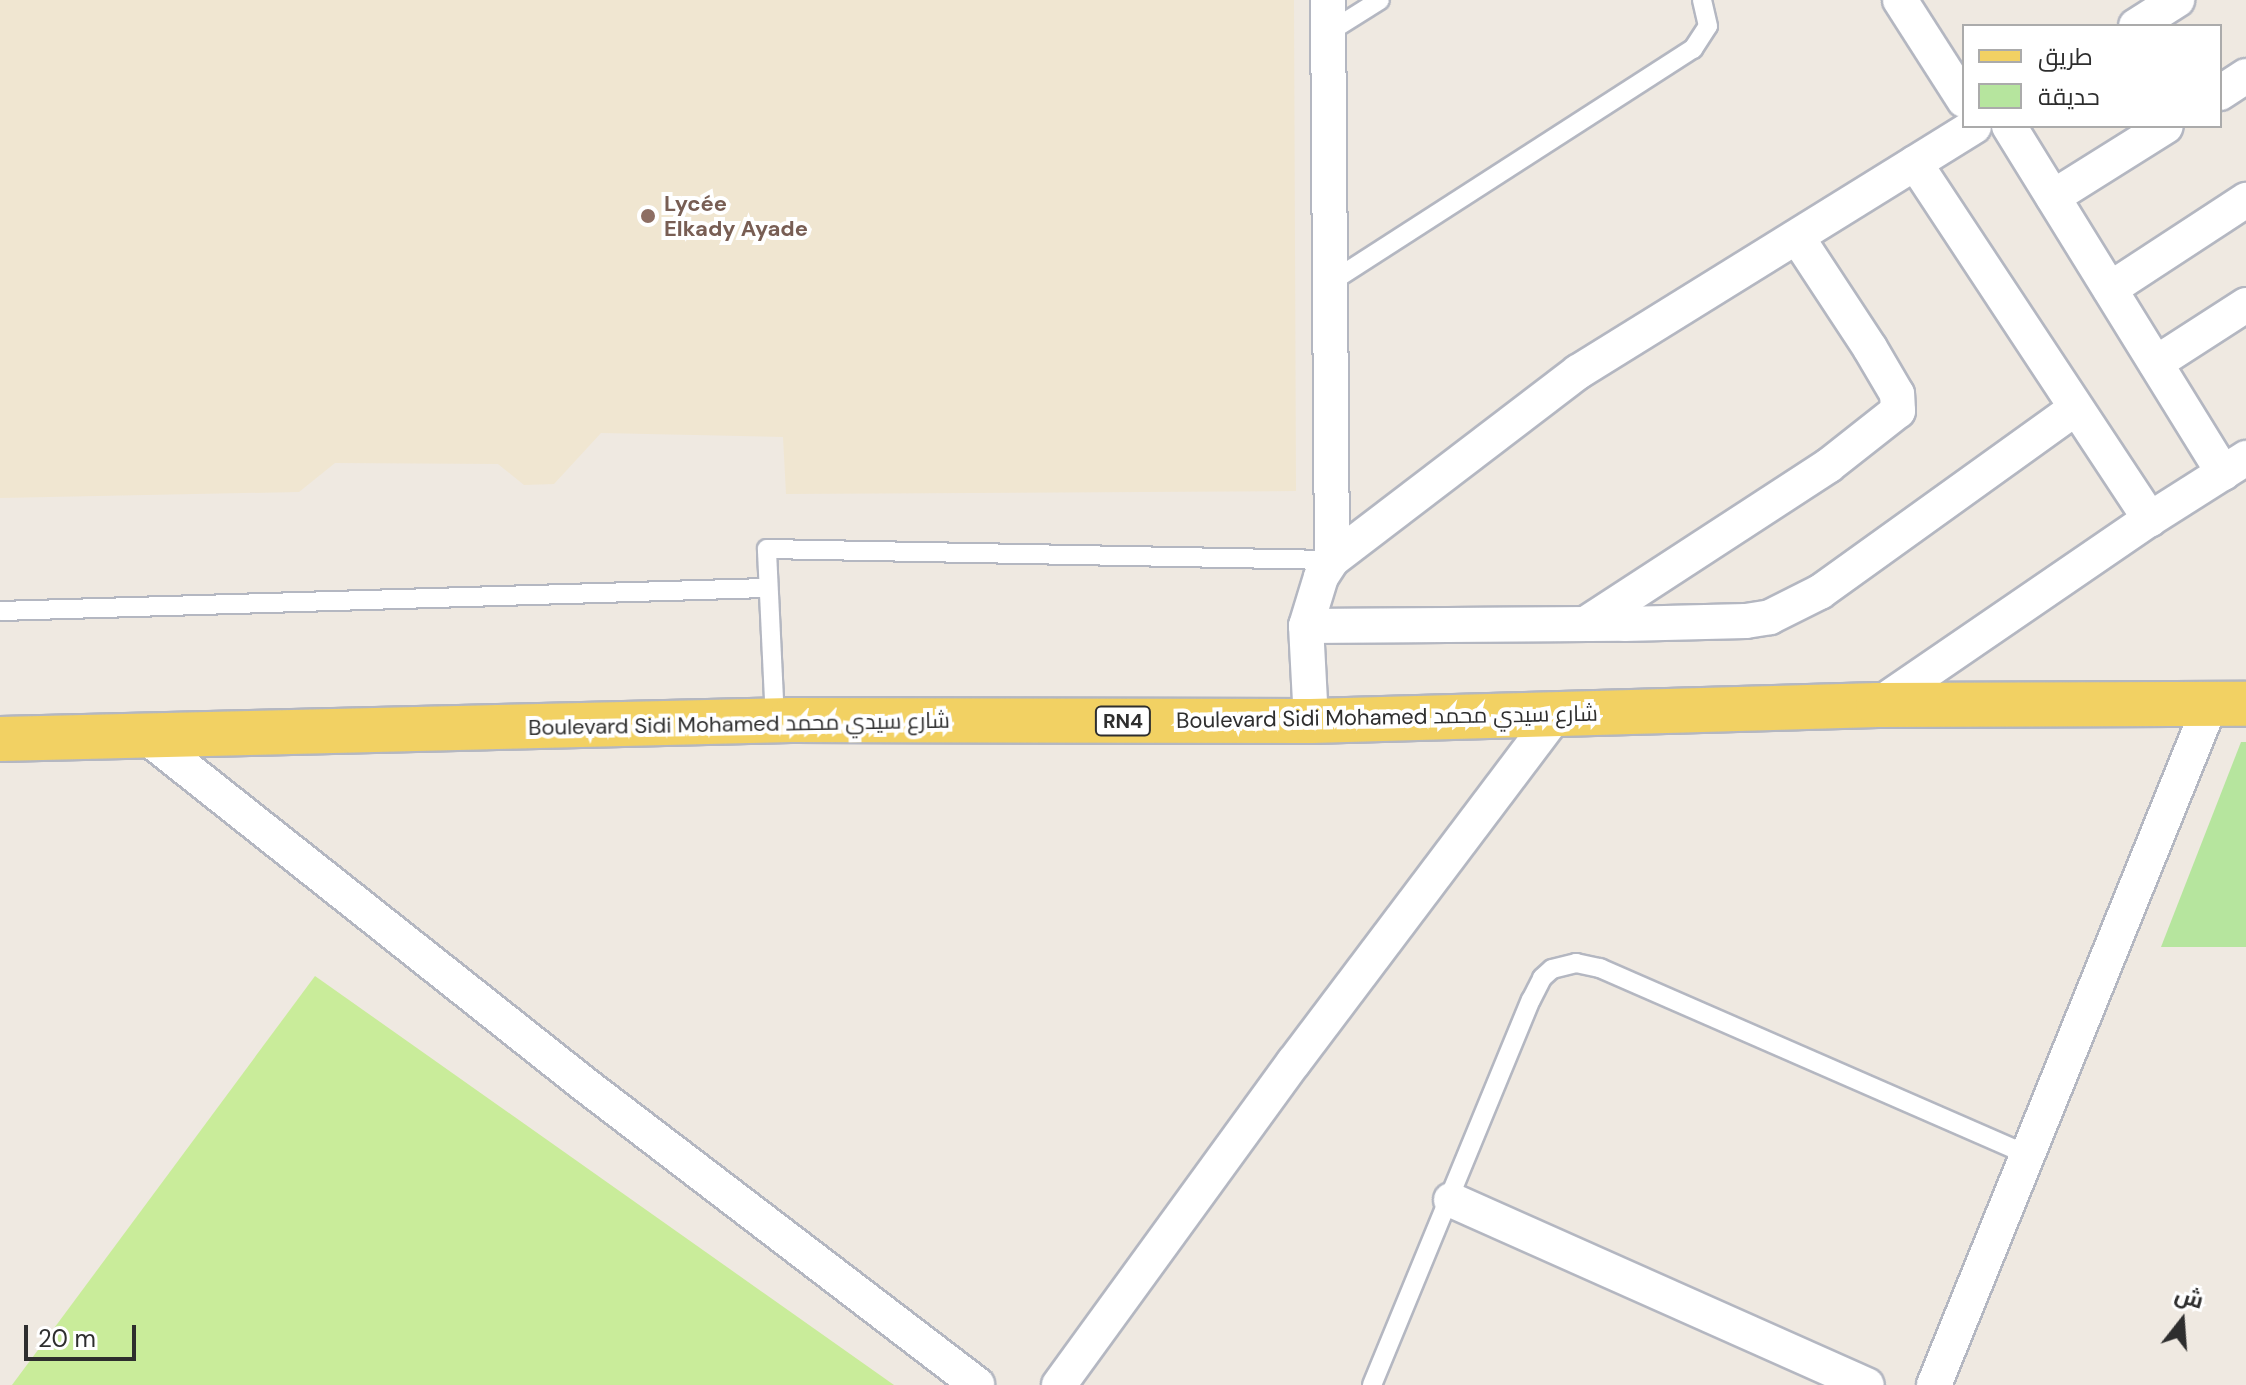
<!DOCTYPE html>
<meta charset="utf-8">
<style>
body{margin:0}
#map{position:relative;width:2246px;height:1385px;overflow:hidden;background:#efe9e1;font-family:"DM Sans",Cairo,sans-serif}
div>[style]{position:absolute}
.education>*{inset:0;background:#f0e6d1}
.green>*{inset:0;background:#b6e59e}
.pitch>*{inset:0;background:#c9ec9a}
.roads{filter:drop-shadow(2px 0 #b4b7c1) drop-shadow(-2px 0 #b4b7c1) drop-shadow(0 2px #b4b7c1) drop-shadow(0 -2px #b4b7c1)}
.service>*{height:18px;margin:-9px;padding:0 9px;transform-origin:9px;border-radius:9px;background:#fff}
.minor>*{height:34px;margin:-17px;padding:0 17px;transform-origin:17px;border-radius:17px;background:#fff}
.primary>*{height:44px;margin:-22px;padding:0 22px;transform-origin:22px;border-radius:22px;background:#f2d163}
.dots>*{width:22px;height:22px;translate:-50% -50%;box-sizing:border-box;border:4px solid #fff;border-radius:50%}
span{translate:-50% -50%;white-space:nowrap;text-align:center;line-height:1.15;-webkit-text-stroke:8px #fff;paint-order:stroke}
.shield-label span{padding:2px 6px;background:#fff;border:2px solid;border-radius:6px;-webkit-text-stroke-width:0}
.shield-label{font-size:20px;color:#2e2e2e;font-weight:700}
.education-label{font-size:22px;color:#785e54;font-weight:700}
.left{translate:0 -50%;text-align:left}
.street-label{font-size:22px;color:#2e2e2e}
.legend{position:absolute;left:1962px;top:24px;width:260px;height:104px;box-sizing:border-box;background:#fff;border:2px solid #ababab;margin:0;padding:10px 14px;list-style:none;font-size:24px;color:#2e2e2e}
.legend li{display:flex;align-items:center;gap:16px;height:40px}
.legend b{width:40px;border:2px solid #ababab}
.north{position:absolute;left:2142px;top:1281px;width:80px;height:80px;-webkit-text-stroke:6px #fff;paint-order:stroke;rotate:17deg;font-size:22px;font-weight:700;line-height:32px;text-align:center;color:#2e2e2e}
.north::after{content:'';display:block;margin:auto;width:28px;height:36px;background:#2e2e2e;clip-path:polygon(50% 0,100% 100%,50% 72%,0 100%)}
.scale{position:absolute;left:24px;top:1325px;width:112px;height:36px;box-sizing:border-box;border:4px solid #2e2e2e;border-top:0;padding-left:10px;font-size:24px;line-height:28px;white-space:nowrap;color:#2e2e2e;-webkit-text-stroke:6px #fff;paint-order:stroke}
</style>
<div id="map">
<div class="education">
<i style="clip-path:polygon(0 0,1294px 0,1296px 491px,786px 494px,783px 437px,601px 433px,554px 484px,524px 485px,498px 464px,335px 463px,299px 492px,0 498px)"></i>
</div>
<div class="green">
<i style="clip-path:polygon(2241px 742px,2246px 742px,2246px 947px,2161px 947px)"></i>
</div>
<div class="pitch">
<i style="clip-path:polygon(315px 976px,894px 1385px,12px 1385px)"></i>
</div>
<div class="roads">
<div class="service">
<i style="left:1329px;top:32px;width:60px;rotate:-32.1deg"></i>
<i style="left:1331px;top:282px;width:431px;rotate:-32.8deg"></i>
<i style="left:1693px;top:49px;width:27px;rotate:-57deg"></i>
<i style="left:1708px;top:26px;width:27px;rotate:-103deg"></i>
<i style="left:0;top:611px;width:768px;rotate:-1.72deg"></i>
<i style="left:775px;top:721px;width:172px;rotate:-92.7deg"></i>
<i style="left:767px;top:549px;width:565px;rotate:1.12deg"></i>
<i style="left:1372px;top:1385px;width:417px;rotate:-67.6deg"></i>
<i style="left:1531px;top:1000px;width:25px;rotate:-63deg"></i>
<i style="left:1542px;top:978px;width:13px;rotate:-42deg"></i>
<i style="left:1552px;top:969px;width:25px;rotate:-14deg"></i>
<i style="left:1576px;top:963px;width:25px;rotate:12deg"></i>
<i style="left:1600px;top:968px;width:465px;rotate:23.6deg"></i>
</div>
<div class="minor">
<i style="left:1900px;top:0;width:119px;rotate:57.4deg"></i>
<i style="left:2136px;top:26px;width:49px;rotate:-32.4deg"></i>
<i style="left:2220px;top:93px;width:31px;rotate:-33deg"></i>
<i style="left:2009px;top:126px;width:408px;rotate:58.3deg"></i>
<i style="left:1915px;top:163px;width:427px;rotate:56.6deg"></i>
<i style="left:2053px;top:197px;width:133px;rotate:-32.1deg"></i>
<i style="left:2110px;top:289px;width:163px;rotate:-33.2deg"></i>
<i style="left:2156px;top:363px;width:107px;rotate:-32.8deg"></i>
<i style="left:1332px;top:560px;width:310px;rotate:-37.4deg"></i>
<i style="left:1578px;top:372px;width:466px;rotate:-31.8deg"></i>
<i style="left:1587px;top:623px;width:288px;rotate:-33.1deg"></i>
<i style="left:1828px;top:466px;width:89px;rotate:-38.2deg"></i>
<i style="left:1898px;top:411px;width:17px;rotate:-93deg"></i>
<i style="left:1897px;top:394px;width:53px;rotate:-120.4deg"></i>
<i style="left:1870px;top:348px;width:133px;rotate:-123.3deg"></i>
<i style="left:1306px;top:626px;width:318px;rotate:-0.4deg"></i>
<i style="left:1624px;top:624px;width:122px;rotate:-1.4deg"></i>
<i style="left:1746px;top:621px;width:24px;rotate:-9deg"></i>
<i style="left:1770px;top:617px;width:56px;rotate:-26.6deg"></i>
<i style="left:1820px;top:592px;width:314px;rotate:-35.7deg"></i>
<i style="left:1878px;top:705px;width:330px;rotate:-34.4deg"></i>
<i style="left:2150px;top:519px;width:114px;rotate:-32.4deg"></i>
<i style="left:1311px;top:721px;width:95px;rotate:-93deg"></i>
<i style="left:1306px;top:626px;width:51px;rotate:-73deg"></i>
<i style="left:1321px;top:577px;width:20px;rotate:-57deg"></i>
<i style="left:1332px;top:560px;width:560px;rotate:-90.41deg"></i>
<i style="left:148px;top:738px;width:557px;rotate:38.43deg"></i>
<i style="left:584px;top:1084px;width:495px;rotate:37.4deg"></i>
<i style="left:1451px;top:1200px;width:455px;rotate:24deg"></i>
<i style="left:1059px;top:1385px;width:399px;rotate:-54deg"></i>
<i style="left:1294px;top:1062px;width:436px;rotate:-53deg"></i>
<i style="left:1934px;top:1385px;width:736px;rotate:-67.9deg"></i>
</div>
<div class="primary">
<i style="left:0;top:739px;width:791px;rotate:-1.38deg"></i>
<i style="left:791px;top:720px;width:520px;rotate:0.11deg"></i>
<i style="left:1311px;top:721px;width:567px;rotate:-1.62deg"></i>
<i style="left:1878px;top:705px;width:368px;rotate:-0.2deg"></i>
</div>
</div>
<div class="dots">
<i style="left:648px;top:216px;background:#8d6e63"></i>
</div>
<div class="shield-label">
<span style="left:1123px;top:721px">RN4</span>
</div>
<div class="education-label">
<span class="left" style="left:664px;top:216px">Lycée<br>Elkady Ayade</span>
</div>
<div class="street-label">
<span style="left:1387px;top:717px;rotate:-1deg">Boulevard Sidi Mohamed شارع سيدي محمد</span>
<span style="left:739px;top:724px;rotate:-1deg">Boulevard Sidi Mohamed شارع سيدي محمد</span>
</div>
<ul class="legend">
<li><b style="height:10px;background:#f2d163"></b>طريق</li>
<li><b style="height:22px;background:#b6e59e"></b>حديقة</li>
</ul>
<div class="north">ش</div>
<div class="scale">20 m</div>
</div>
